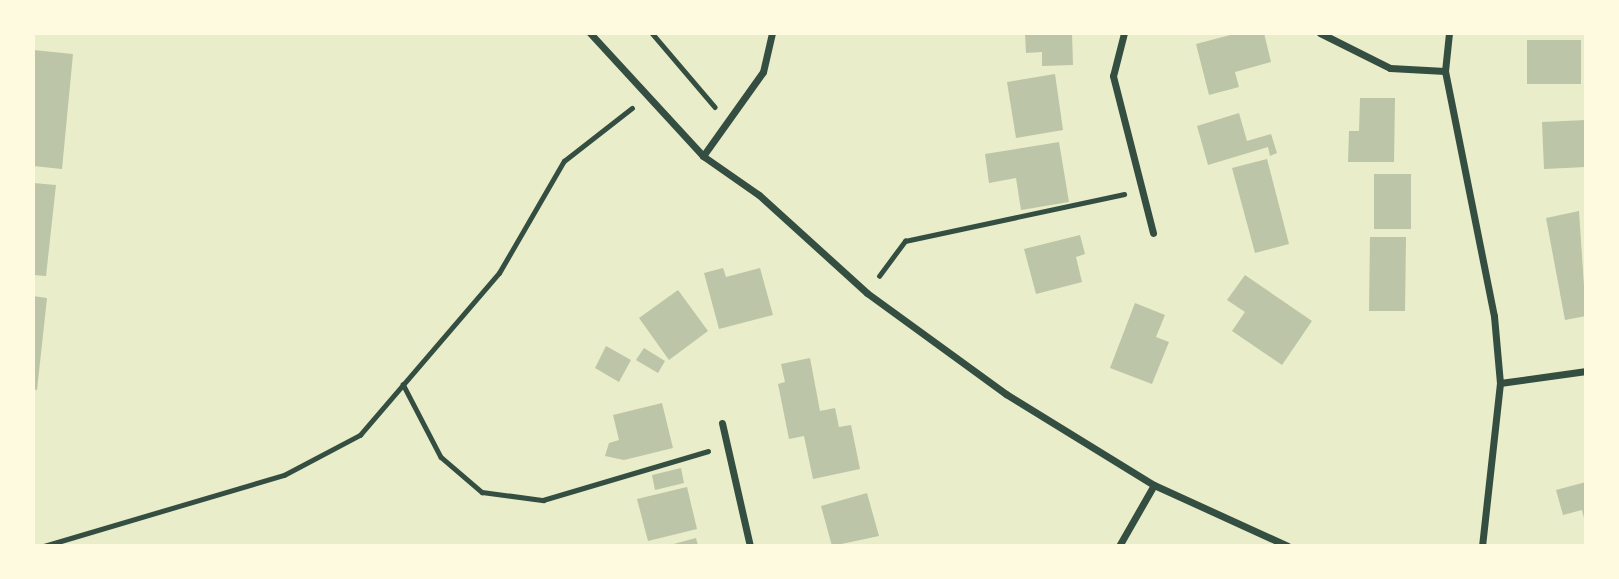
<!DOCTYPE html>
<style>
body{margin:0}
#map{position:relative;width:1619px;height:579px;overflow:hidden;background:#e9edc9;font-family:"Noto Sans",sans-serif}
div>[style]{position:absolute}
.building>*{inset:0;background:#bcc5a7}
.path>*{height:4.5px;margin:-2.25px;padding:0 2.25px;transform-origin:2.25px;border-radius:2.25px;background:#344e41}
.minor>*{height:7px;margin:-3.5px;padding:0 3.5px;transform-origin:3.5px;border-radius:3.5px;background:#344e41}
span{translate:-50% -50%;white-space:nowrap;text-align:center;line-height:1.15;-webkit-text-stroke:6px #fefae0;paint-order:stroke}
.frame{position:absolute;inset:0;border:35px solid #fefae0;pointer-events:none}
</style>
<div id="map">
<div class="building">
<i style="clip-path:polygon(1025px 33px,1072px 33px,1073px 65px,1042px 66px,1042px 52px,1026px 53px)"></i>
<i style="clip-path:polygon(1238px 33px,1264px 33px,1271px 62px,1235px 72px,1239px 87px,1209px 95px,1196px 44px)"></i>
<i style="clip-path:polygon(1527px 40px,1581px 40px,1581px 84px,1527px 84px)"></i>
<i style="clip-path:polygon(33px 50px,73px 54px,62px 169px,33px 166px)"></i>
<i style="clip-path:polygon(1055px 74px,1063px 130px,1016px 138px,1007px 82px)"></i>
<i style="clip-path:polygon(1360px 98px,1395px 98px,1394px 162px,1348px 162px,1349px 131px,1359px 131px)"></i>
<i style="clip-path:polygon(1239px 113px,1247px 141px,1271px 134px,1277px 153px,1270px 156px,1268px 147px,1208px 165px,1197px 126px)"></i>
<i style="clip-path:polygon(1586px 120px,1586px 167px,1544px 169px,1542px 122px)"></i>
<i style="clip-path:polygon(1059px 142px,1069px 202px,1021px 210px,1016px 178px,989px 183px,985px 154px)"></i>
<i style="clip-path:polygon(1267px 159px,1289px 244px,1255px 253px,1232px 168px)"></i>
<i style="clip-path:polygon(1374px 174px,1411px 174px,1411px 229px,1374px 229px)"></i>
<i style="clip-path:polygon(33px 183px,56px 185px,46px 276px,33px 275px)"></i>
<i style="clip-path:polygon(1579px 211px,1586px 316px,1565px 320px,1546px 218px)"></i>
<i style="clip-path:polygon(1080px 235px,1085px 254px,1076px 257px,1082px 282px,1036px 294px,1024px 249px)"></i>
<i style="clip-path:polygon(1370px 237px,1406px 237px,1405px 311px,1369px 311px)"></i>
<i style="clip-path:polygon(723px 268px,726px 277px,760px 268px,773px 315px,719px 329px,704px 273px)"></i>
<i style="clip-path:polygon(1245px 275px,1312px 321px,1282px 365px,1232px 331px,1245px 312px,1227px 300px)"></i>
<i style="clip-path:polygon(678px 290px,708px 331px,669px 360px,639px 318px)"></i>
<i style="clip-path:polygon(33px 296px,47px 298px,37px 390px,33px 389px)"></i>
<i style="clip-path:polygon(1135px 303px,1165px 315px,1156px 337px,1169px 342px,1152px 384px,1110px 368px)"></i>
<i style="clip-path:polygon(606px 346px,631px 360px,619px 382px,595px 368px)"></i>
<i style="clip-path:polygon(644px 348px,665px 361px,658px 373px,636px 360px)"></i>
<i style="clip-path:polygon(810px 358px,820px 411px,835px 408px,839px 427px,851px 425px,860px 469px,813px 479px,804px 436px,789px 439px,778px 384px,785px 382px,781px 364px)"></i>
<i style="clip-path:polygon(662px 403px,673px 448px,624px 460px,605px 456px,609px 443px,619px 440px,613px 415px)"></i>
<i style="clip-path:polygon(681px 468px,684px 483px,655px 490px,652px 475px)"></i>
<i style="clip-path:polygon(1586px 482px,1586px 522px,1585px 522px,1582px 510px,1563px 515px,1556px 490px)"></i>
<i style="clip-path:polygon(687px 487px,697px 529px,648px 541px,637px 499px)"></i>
<i style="clip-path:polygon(867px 493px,879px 536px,832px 546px,821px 506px)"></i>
<i style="clip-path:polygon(696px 538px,698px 546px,670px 546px,670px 545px)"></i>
</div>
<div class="path">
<i style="left:652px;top:33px;width:97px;rotate:49.6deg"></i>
<i style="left:879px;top:276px;width:44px;rotate:-53.4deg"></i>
<i style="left:905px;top:241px;width:224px;rotate:-12.1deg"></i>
<i style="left:403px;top:384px;width:82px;rotate:62.5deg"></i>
<i style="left:441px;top:457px;width:54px;rotate:40.5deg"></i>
<i style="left:482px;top:492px;width:62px;rotate:7.5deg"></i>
<i style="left:543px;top:500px;width:172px;rotate:-16.5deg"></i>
<i style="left:44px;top:546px;width:250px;rotate:-16.5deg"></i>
<i style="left:284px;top:475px;width:86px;rotate:-27.8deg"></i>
<i style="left:360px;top:435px;width:213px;rotate:-49.4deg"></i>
<i style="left:499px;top:273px;width:129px;rotate:-59.9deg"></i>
<i style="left:564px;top:161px;width:86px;rotate:-37.9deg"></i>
</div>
<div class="minor">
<i style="left:590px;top:33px;width:167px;rotate:47.4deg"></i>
<i style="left:703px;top:156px;width:68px;rotate:34.9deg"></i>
<i style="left:759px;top:195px;width:146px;rotate:42.2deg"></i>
<i style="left:867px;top:293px;width:172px;rotate:36deg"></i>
<i style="left:1006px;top:394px;width:174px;rotate:31.6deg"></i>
<i style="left:1154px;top:485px;width:147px;rotate:24.5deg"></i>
<i style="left:1124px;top:33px;width:44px;rotate:104.3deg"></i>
<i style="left:1113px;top:76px;width:162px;rotate:75.7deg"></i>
<i style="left:1320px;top:33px;width:78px;rotate:26.6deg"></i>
<i style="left:1390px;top:68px;width:55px;rotate:3.1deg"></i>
<i style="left:1449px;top:33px;width:38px;rotate:96deg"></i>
<i style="left:1445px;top:71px;width:250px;rotate:78.7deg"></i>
<i style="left:1494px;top:316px;width:67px;rotate:84.9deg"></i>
<i style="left:1500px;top:383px;width:164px;rotate:96.3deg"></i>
<i style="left:703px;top:156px;width:103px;rotate:-54.5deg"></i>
<i style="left:763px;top:72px;width:40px;rotate:-77deg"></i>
<i style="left:1500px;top:383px;width:87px;rotate:-7.9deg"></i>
<i style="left:722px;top:423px;width:126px;rotate:77.2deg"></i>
<i style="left:1119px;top:546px;width:70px;rotate:-60.2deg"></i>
</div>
<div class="frame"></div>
</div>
